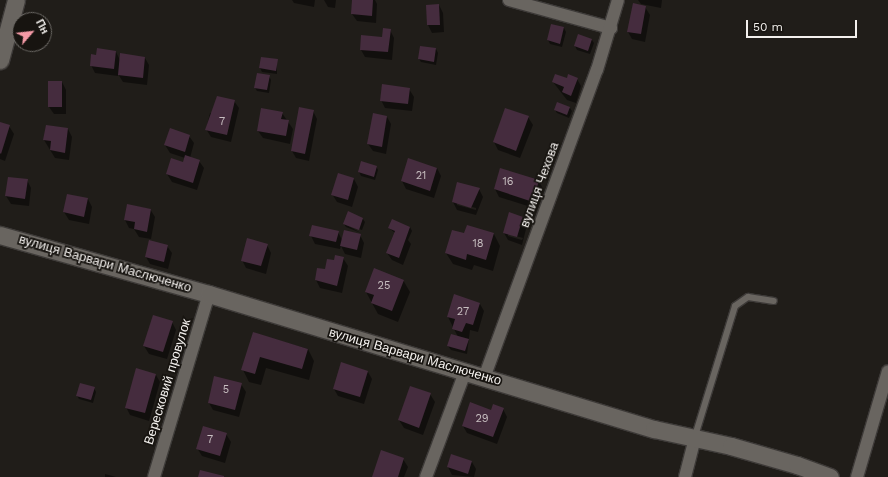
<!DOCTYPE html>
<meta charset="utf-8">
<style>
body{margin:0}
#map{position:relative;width:888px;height:477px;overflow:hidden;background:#201d19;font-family:"Work Sans",sans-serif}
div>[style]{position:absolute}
.shadow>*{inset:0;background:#0007}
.building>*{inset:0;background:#452c3e}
.roads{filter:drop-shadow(1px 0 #3d3a38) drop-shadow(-1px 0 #3d3a38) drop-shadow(0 1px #3d3a38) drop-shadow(0 -1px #3d3a38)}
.lane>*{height:6px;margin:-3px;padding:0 3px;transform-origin:3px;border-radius:3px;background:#696560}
.street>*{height:12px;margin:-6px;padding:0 6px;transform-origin:6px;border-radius:6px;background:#696560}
.secondary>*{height:17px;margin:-8.5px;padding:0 8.5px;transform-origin:8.5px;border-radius:8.5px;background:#696560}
span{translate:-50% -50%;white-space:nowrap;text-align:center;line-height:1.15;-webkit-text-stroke:3.5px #171410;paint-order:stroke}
.number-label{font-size:11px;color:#c8bfc1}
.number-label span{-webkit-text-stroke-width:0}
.street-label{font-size:13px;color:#f3f0ed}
.north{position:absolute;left:12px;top:12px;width:40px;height:40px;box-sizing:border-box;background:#171410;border:1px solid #6f6c68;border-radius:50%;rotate:62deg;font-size:11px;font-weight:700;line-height:16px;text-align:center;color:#f3f0ed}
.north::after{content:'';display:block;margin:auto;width:14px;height:18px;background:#f49aa6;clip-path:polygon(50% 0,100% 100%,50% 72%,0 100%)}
.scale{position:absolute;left:746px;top:20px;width:111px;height:18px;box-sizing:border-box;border:2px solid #f3f0ed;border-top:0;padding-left:5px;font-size:12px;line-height:14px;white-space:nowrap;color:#f3f0ed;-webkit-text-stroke:3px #171410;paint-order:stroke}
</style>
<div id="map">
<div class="shadow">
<i style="clip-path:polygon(292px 0,315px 0,314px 7px,294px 3px)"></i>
<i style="clip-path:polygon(324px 0,336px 0,335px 8px,328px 7px)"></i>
<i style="clip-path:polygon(353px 0,375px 0,377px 4px,376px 23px,357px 21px,352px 14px)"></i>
<i style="clip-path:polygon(638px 0,662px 0,661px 8px,641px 4px)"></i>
<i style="clip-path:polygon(439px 5px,443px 13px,444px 32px,432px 33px,428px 25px,427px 6px)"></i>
<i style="clip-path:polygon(645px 7px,650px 15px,645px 42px,632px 39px,628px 32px)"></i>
<i style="clip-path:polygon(552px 25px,564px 28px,566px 32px,562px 47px,550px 44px,548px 40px)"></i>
<i style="clip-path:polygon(390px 30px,394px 38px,392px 60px,365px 57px,361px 50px,383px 38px)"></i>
<i style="clip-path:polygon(592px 40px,594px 43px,590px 54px,577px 50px,575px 46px)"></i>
<i style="clip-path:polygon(436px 49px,438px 53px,436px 65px,421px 62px,419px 59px)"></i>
<i style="clip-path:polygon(116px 52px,120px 60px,145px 58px,149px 65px,147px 85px,123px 82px,118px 74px,118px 76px,95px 73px,91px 65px,97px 56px)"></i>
<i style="clip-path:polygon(277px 60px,277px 74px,262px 72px,260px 68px)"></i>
<i style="clip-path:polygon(269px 76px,271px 80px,269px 93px,257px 91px,255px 88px)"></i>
<i style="clip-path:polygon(577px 79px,581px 86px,576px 103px,567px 100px,553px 82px)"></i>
<i style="clip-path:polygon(62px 82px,66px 90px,66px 114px,54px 114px,49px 107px)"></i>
<i style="clip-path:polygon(409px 89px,414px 97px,412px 111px,385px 108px,381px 100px)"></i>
<i style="clip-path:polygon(234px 101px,239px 108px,231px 142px,211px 137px,206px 129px,210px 113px,214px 114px)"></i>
<i style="clip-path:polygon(570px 108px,572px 111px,569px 118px,557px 113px,555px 110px)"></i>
<i style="clip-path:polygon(313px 111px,317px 119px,309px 161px,296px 158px,292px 151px)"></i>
<i style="clip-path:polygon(282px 113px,293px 129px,290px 144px,263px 138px,258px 131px)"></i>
<i style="clip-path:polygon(387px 117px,391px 124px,386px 154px,373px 151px,368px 144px)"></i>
<i style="clip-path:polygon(528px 117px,533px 125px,520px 158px,498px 150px,494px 142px)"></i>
<i style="clip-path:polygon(0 123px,9px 126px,14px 134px,5px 161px,0 159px)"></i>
<i style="clip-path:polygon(68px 129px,72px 137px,69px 160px,55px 158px,44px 140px)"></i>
<i style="clip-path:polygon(189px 136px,194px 143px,190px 158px,199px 161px,204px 168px,197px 190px,172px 182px,167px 174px,184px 163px,185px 158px,170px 153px,165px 145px)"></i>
<i style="clip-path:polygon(376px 166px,378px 170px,375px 180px,361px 176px,359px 172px)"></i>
<i style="clip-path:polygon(437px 168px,441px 176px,434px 198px,406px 189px,402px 181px)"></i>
<i style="clip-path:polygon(501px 169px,539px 181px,543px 189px,537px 209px,499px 197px,495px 189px)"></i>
<i style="clip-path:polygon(354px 179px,358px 187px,352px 207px,337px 202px,332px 194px)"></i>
<i style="clip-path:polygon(27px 180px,31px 188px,29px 206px,11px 204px,6px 196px)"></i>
<i style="clip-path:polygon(evenodd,479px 189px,483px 197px,476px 215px,457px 210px,453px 202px,479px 189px,457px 203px,476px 208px,476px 210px,457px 205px,457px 203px)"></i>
<i style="clip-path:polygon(88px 199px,92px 207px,89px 224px,69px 220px,64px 212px)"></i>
<i style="clip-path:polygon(127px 205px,150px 209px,155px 217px,151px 239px,139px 237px,134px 229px,129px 228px,125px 220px)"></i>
<i style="clip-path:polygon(evenodd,523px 217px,527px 225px,522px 245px,508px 240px,504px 233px,523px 217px,508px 234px,523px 238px,522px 240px,508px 236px,508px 234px)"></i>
<i style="clip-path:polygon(363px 219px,365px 222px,362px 230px,345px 224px,361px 233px,346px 227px,344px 224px)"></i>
<i style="clip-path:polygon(467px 226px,494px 234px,500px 246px,493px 271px,474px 265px,472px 270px,453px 264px,446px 253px,465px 235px)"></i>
<i style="clip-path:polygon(410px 227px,412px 231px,408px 240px,411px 244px,403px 265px,392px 260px,387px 253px,395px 233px,389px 228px)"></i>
<i style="clip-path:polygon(338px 232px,342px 240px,360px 235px,364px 243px,361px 258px,345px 254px,341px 246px,340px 249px,315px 244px,311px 236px)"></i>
<i style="clip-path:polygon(267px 245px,271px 253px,266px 274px,246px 268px,242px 260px)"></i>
<i style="clip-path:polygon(167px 246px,172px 253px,168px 269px,150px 264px,146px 257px)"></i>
<i style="clip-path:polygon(343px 258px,348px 266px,342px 293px,320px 288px,316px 280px,334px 262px)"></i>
<i style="clip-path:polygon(403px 280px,410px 292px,398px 322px,378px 314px,366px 292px)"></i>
<i style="clip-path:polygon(480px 304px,484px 311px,478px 332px,470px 330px,467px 354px,451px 350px,448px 346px,458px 337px,448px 317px)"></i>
<i style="clip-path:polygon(172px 322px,176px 330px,167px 359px,149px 354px,144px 346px)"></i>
<i style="clip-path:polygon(253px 333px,308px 349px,314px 361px,309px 380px,266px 368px,261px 385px,249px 382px,243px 370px)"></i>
<i style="clip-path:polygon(368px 372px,372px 379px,364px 404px,338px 396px,334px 389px)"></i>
<i style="clip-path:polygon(156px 375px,160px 382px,149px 421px,130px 415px,126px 407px)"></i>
<i style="clip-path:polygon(241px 384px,246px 392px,239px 417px,213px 410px,209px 403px)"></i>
<i style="clip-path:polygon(94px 388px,96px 392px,93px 403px,79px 399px,77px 396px)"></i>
<i style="clip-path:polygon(430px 394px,435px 402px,423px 435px,404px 428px,399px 420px)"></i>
<i style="clip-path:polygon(503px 409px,507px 417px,497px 444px,467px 433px,463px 426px,492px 411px)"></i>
<i style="clip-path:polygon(226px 434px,231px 442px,225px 463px,202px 456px,197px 448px)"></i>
<i style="clip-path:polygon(451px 455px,472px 462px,476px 469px,474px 477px,452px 475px,448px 467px)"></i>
<i style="clip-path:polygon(403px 459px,408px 467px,404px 477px,373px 477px)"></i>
<i style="clip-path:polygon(105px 474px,116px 477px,105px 477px)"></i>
</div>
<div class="building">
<i style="clip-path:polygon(352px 0,373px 0,372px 16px,351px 14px)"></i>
<i style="clip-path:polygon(633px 3px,646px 6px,641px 34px,627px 32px)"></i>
<i style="clip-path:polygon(439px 4px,440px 25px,427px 25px,426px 5px)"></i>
<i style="clip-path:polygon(551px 24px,564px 27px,560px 44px,547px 40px)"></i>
<i style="clip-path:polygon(383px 28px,391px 29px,388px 52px,360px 50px,361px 35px,382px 37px)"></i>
<i style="clip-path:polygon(578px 34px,592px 39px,588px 51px,574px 46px)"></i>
<i style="clip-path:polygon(420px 46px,436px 48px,434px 62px,418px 59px)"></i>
<i style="clip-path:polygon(97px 48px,116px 51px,114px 69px,90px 66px,91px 54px,96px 55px)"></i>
<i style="clip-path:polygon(120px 53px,145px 57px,143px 78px,118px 75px)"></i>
<i style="clip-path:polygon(261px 57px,278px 59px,276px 71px,259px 68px)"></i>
<i style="clip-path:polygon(257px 73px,270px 75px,267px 90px,254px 88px)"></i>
<i style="clip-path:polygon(555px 74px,567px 78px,568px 74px,578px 78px,571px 96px,562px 92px,564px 87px,552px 82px)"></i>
<i style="clip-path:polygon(48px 81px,62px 81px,62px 107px,48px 107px)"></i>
<i style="clip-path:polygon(382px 84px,410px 88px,408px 104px,380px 101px)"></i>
<i style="clip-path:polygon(217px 96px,235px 100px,227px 135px,205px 130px)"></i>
<i style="clip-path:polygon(557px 102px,570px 107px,567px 115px,554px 110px)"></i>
<i style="clip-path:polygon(299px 107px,314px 110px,305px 154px,291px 151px)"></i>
<i style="clip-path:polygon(261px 108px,283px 112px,281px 119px,289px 120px,286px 136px,257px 131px)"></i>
<i style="clip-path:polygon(505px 108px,529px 116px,516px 151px,493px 142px)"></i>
<i style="clip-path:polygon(373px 113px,387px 116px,382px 147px,367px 144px)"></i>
<i style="clip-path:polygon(0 122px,10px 125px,1px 154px,0 153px)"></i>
<i style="clip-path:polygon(46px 125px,68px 128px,65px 153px,50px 150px,51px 141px,43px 140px)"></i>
<i style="clip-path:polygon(170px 128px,190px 135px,185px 152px,164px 145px)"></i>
<i style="clip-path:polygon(185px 155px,200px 160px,193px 183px,166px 174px,171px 158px,183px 162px)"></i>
<i style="clip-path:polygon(408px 158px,437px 168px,430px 191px,401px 181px)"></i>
<i style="clip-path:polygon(361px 161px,377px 166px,374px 177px,358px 172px)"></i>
<i style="clip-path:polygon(500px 168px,539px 180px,533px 202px,494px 189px)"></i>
<i style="clip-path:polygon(338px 173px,354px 178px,348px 200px,331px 195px)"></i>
<i style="clip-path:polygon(8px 177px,28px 179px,25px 199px,5px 196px)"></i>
<i style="clip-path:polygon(457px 182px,480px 188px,471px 208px,452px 202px)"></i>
<i style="clip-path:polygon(67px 194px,88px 198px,84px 217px,63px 212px)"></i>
<i style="clip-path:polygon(127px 204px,151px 209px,147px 232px,134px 229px,135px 222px,124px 220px)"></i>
<i style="clip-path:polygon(348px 211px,363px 218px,359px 230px,343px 224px)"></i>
<i style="clip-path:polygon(509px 212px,523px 217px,517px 237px,503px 233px)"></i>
<i style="clip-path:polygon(392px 219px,410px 227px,399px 258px,386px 253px,395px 231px,388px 228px)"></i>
<i style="clip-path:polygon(312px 225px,339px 231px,336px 242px,309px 236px)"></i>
<i style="clip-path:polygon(467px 225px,494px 233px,486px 260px,467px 254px,466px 260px,445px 253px,452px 230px,464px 233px)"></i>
<i style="clip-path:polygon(344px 230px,361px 234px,357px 250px,340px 246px)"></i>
<i style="clip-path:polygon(247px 238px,268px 244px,261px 266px,241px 261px)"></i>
<i style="clip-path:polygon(149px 240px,168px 245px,164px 262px,145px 257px)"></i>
<i style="clip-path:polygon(335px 255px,344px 257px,337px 286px,315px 280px,317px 268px,325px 269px,327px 259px,334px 260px)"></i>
<i style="clip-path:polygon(374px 268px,404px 280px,392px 311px,371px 303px,374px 295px,365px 292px)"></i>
<i style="clip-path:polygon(454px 294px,480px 303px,473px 325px,466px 323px,462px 332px,452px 329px,455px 319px,447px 317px)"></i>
<i style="clip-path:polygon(153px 315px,173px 321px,163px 352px,143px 346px)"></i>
<i style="clip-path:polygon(253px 332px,308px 349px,302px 369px,260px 357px,255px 374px,241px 370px)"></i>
<i style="clip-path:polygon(451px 334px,469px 339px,465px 351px,447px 346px)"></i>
<i style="clip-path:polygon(341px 362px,368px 371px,360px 397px,333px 389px)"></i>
<i style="clip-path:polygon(136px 368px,156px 374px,145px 413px,125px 408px)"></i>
<i style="clip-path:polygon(214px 376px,242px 383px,235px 410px,208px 403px)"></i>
<i style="clip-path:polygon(80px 383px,95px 387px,91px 400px,76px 396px)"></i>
<i style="clip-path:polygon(410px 386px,431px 393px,419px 428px,398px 420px)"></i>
<i style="clip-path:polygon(470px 402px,491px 410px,493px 404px,504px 408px,493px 437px,462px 426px)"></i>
<i style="clip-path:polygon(203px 426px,227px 433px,220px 456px,196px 449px)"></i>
<i style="clip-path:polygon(381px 450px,404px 458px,398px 477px,372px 477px)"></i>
<i style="clip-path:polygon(451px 454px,472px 461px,468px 474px,447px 467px)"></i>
<i style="clip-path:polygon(200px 470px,224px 476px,224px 477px,198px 477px)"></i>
</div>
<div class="roads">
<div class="lane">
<i style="left:695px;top:436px;width:136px;rotate:-72.9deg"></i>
<i style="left:735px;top:306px;width:16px;rotate:-35deg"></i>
<i style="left:748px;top:297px;width:26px;rotate:9deg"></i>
</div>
<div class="street">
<i style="left:509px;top:0;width:106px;rotate:15.4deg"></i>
<i style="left:484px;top:378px;width:328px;rotate:-69.9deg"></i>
<i style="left:597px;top:70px;width:73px;rotate:-73.3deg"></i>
<i style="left:154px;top:477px;width:191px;rotate:-73.3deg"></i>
<i style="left:426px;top:477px;width:112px;rotate:-69.6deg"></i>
<i style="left:685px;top:477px;width:40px;rotate:-75.6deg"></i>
<i style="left:857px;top:477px;width:110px;rotate:-73.7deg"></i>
</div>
<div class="secondary">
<i style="left:0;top:60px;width:62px;rotate:-75.1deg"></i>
<i style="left:0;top:235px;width:217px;rotate:15.8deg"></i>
<i style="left:209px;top:294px;width:465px;rotate:16.9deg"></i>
<i style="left:654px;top:429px;width:79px;rotate:12.4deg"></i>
<i style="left:731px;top:446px;width:69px;rotate:16.1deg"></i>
<i style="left:797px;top:465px;width:35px;rotate:20deg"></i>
</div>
</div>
<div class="number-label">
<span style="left:222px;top:122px">7</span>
<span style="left:421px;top:176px">21</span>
<span style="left:508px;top:182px">16</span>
<span style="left:478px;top:244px">18</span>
<span style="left:384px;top:286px">25</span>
<span style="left:463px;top:312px">27</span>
<span style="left:226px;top:390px">5</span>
<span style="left:482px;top:419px">29</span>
<span style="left:210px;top:440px">7</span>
</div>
<div class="street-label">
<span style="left:540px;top:185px;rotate:-70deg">вулиця Чехова</span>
<span style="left:105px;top:264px;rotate:16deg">вулиця Варвари Маслюченко</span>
<span style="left:415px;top:357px;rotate:16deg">вулиця Варвари Маслюченко</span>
<span style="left:168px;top:382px;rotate:-73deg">Вересковий провулок</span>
</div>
<div class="north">Пн</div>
<div class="scale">50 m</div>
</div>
